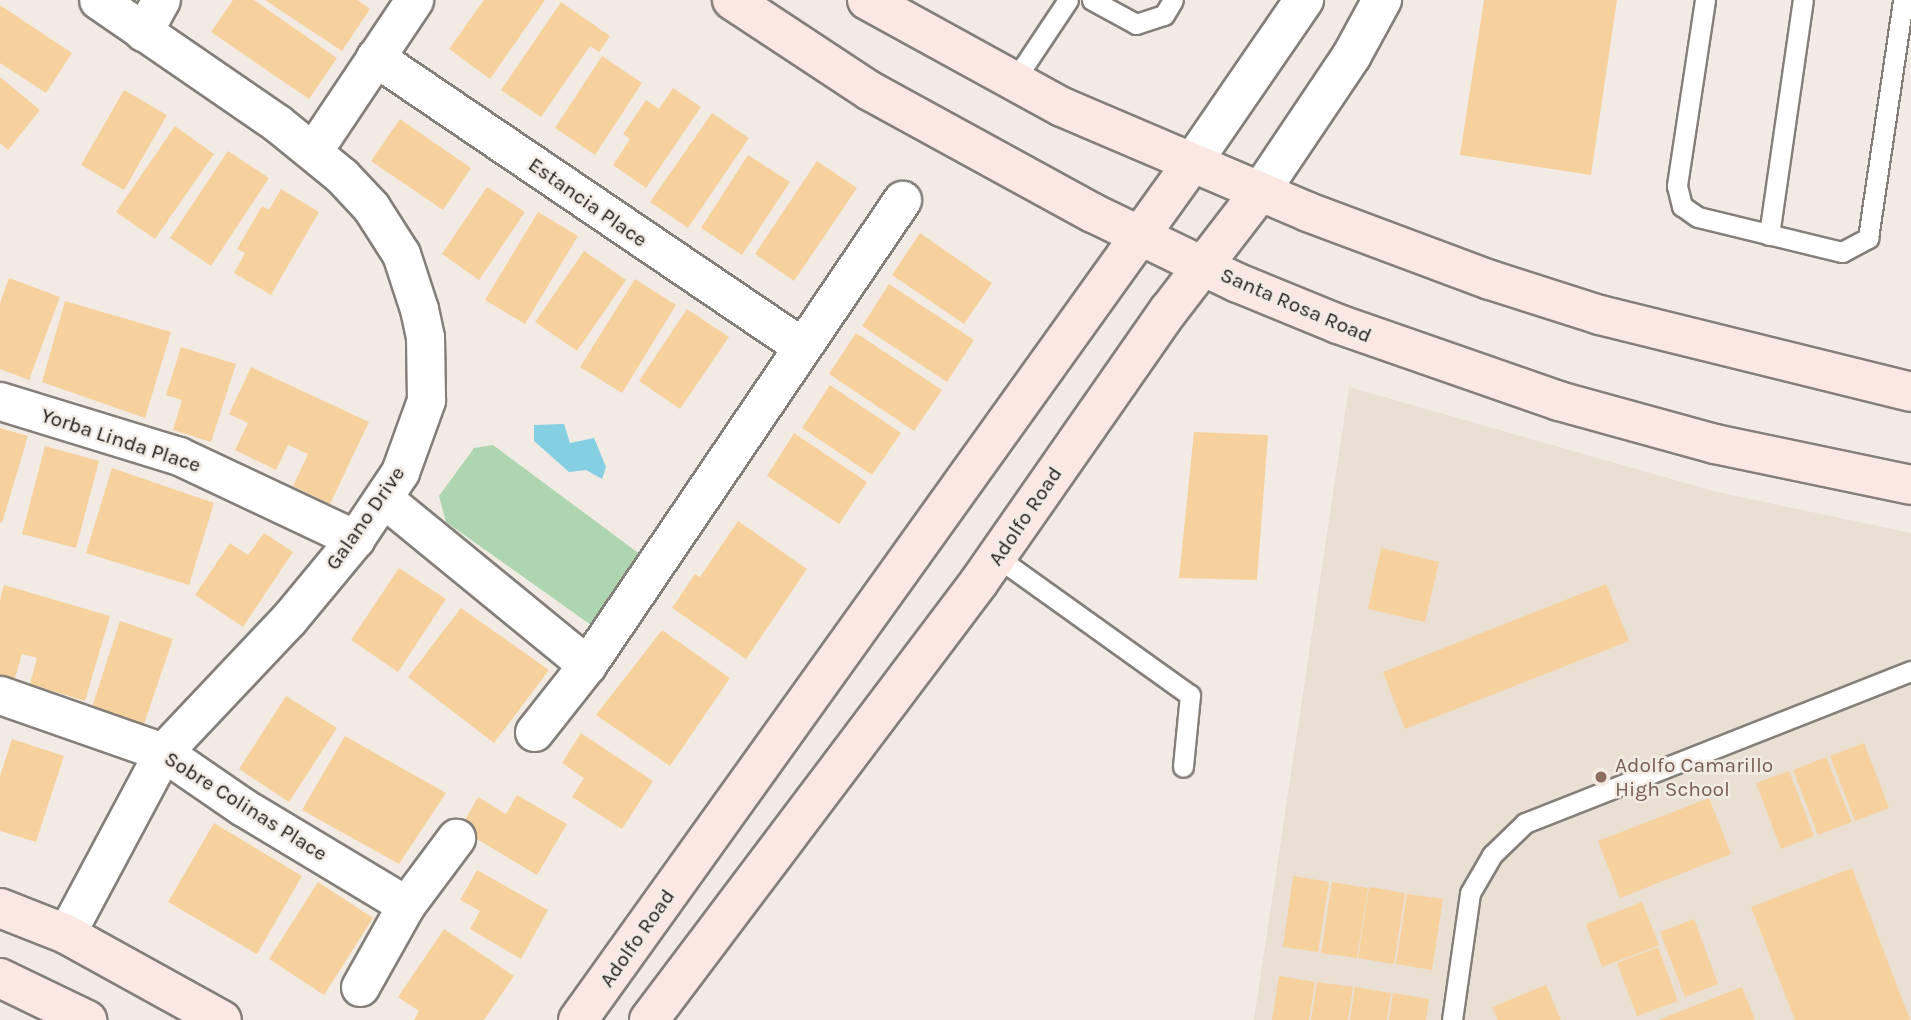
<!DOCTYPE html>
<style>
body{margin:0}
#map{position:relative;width:1911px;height:1020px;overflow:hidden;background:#f1ebe4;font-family:Karla,sans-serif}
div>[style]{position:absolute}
.built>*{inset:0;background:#e9dfd2}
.green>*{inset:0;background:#add5af}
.water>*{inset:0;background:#84cfe1}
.building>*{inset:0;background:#f7d19d}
.roads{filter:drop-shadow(2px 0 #847f79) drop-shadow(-2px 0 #847f79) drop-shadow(0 2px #847f79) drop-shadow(0 -2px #847f79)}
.service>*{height:19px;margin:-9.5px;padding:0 9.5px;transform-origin:9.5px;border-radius:9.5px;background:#fff}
.minor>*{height:37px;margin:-18.5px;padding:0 18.5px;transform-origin:18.5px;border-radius:18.5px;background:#fff}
.tertiary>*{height:38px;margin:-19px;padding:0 19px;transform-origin:19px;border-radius:19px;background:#fff}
.secondary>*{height:38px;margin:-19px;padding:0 19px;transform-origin:19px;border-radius:19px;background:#fce8e3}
.dots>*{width:19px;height:19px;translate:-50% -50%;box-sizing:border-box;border:4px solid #f1ebe4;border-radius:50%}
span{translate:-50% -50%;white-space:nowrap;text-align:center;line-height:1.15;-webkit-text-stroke:5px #f1ebe4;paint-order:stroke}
.street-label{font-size:21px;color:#24221f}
.education-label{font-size:21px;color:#785e54}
.left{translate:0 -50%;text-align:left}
</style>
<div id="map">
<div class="built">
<i style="clip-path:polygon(1349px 387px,1717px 492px,1911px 533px,1911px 1020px,1254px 1020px)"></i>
</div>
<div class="green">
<i style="clip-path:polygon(493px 445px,641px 555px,591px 625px,446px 522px,439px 496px,474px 448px)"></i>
</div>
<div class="water">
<i style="clip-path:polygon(564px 424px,570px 443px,594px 438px,606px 467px,602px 479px,586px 470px,569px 472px,534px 441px,534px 425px)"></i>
</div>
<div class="building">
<i style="clip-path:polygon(233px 0,254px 0,337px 58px,309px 99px,211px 32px)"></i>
<i style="clip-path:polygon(265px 0,358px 0,370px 9px,342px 51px)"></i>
<i style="clip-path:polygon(484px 0,545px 0,490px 79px,449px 49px)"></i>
<i style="clip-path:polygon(1484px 0,1617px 0,1591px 175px,1460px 155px)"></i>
<i style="clip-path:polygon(561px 2px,610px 36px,599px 52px,590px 46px,541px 117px,501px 90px)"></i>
<i style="clip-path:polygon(0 5px,72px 53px,46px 93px,0 63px)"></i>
<i style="clip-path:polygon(602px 56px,642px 83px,595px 155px,555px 128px)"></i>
<i style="clip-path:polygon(0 77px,40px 110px,8px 150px,0 143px)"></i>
<i style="clip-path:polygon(673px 88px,701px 107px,646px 188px,613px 165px,630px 139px,623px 134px,646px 100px,659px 109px)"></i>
<i style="clip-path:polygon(124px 90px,167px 115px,124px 190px,81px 165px)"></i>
<i style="clip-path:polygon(712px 113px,749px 138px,688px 228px,650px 202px)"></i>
<i style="clip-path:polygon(400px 119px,471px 168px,443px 210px,371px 161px)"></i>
<i style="clip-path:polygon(175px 126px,214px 154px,155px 239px,116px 212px)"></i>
<i style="clip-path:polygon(228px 151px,269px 178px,211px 266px,170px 238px)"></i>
<i style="clip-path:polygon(748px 155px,790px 182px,742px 255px,701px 228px)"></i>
<i style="clip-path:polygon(817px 161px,857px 188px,794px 281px,755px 254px)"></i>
<i style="clip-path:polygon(487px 187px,525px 212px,479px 280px,442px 254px)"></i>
<i style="clip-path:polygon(281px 189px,319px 212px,271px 295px,234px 273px,245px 253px,237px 249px,262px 206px,269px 210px)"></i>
<i style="clip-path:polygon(538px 212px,578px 236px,525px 324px,485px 300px)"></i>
<i style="clip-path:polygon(920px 233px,992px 283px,964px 324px,892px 275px)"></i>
<i style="clip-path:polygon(584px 251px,626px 280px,577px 351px,535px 322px)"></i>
<i style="clip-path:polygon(9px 278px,60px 297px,29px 380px,0 369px,0 303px)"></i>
<i style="clip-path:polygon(635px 279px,676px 305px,622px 393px,580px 367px)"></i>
<i style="clip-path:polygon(889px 284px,974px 340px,947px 382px,862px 326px)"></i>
<i style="clip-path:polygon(65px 301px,171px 332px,145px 418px,42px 382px)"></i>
<i style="clip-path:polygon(687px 309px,729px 337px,680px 409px,639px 381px)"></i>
<i style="clip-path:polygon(856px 333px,942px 390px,914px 431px,829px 374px)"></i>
<i style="clip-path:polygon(181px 347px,236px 364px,211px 442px,173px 430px,182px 400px,166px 395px)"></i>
<i style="clip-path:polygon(251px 367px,369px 422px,330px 504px,293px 486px,308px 454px,288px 445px,276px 470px,235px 450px,248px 423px,229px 414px)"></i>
<i style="clip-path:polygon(830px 385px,901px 433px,872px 475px,802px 428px)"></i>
<i style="clip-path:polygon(0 428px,28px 436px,2px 523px,0 522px)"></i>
<i style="clip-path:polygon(1194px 432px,1268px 435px,1257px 580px,1179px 578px)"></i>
<i style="clip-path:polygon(794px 433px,867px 482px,839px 524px,767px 476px)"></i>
<i style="clip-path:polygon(45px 446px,99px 461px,76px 548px,22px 534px)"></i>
<i style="clip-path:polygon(112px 468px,214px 503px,189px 585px,86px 553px)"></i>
<i style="clip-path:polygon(738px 521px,807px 569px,746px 659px,672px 608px,695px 574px,700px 577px)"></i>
<i style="clip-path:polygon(264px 533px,293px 552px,243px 627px,195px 595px,230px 543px,248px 555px)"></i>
<i style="clip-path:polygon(1381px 548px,1439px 562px,1425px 622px,1368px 609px)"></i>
<i style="clip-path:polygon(399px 568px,446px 599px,398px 672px,351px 640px)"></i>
<i style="clip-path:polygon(1606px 584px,1629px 641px,1405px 729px,1383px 672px)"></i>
<i style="clip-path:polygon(4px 585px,110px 616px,85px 701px,30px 684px,37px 658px,22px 654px,14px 681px,0 677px,0 600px)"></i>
<i style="clip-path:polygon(461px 608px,549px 670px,494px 743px,408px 677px)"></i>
<i style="clip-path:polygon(120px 621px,173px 639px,144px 724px,92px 707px)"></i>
<i style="clip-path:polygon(662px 630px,730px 678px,670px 766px,596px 715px)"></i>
<i style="clip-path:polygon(286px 696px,337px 728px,289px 802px,239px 769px)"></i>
<i style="clip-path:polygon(581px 733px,653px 781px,622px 829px,572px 797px,584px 778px,562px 763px)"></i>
<i style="clip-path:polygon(345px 736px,446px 793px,399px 864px,302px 810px)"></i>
<i style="clip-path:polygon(12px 739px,64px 756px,36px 842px,0 831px,0 776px)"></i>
<i style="clip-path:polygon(1864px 743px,1889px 808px,1855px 821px,1830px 756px)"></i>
<i style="clip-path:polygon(1826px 757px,1852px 822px,1818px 835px,1793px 770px)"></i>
<i style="clip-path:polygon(1789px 771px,1814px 836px,1781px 849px,1756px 783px)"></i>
<i style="clip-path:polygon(517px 795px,567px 824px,537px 875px,460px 829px,478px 797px,506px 814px)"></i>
<i style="clip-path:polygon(1709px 798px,1731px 854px,1620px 898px,1598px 841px)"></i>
<i style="clip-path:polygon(214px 823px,302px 876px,257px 954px,168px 902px)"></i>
<i style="clip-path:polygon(1852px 868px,1910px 1020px,1795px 1020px,1751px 907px)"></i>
<i style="clip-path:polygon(477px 870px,548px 910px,521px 959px,470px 929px,480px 911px,460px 900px)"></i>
<i style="clip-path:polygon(1293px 876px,1329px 882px,1318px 952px,1283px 947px)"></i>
<i style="clip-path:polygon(318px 882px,373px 918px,324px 995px,269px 959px)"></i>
<i style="clip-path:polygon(1332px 882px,1368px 888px,1357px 958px,1321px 953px)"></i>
<i style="clip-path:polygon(1369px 887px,1405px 893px,1394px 964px,1358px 958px)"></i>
<i style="clip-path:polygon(1407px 894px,1443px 899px,1432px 970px,1396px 964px)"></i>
<i style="clip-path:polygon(1642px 902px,1659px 945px,1602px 967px,1586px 924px)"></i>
<i style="clip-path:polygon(1694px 919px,1718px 984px,1685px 997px,1660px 932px)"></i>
<i style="clip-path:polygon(444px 929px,514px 976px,484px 1020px,414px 1020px,419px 1011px,398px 997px)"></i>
<i style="clip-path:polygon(1658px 947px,1678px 1001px,1637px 1016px,1617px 963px)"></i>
<i style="clip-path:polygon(1279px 976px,1315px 982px,1309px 1020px,1272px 1020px)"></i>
<i style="clip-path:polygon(1317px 982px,1353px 987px,1348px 1020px,1311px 1020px)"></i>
<i style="clip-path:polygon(1546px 985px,1561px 1020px,1498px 1020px,1492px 1007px)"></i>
<i style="clip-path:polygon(1355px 987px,1391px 993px,1387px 1020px,1350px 1020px)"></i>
<i style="clip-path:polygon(1742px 987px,1755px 1020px,1658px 1020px)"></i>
<i style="clip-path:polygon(1393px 993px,1429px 999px,1426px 1020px,1389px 1020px)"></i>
</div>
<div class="roads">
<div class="service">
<i style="left:1092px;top:0;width:50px;rotate:28.6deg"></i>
<i style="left:1136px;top:24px;width:29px;rotate:-18deg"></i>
<i style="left:1164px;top:15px;width:17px;rotate:-59deg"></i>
<i style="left:1705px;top:0;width:188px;rotate:98.6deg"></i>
<i style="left:1677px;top:186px;width:21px;rotate:76deg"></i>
<i style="left:1682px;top:206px;width:19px;rotate:35deg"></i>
<i style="left:1698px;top:217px;width:148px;rotate:13.7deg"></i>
<i style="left:1842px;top:252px;width:30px;rotate:-28deg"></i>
<i style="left:1868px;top:238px;width:241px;rotate:-81.6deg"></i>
<i style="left:1014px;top:81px;width:97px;rotate:-56.3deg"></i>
<i style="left:1769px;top:235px;width:237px;rotate:-81.8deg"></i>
<i style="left:997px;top:557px;width:237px;rotate:35.6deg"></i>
<i style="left:1190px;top:695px;width:72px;rotate:95.6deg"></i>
<i style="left:1452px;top:1020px;width:128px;rotate:-81.9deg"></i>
<i style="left:1470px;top:893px;width:44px;rotate:-59.9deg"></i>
<i style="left:1492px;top:855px;width:46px;rotate:-44.1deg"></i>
<i style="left:1525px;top:823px;width:415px;rotate:-21.5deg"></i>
</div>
<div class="minor">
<i style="left:143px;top:32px;width:37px;rotate:-61deg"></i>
<i style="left:375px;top:57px;width:515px;rotate:34.15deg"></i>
<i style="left:313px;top:151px;width:182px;rotate:-56.2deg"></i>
<i style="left:0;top:401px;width:187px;rotate:17.1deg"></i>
<i style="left:179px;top:456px;width:195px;rotate:25.2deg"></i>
<i style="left:383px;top:498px;width:264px;rotate:39.3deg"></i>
<i style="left:0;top:695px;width:173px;rotate:19.3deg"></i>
<i style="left:163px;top:752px;width:97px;rotate:34.5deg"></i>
<i style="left:243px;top:807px;width:190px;rotate:31deg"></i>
<i style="left:534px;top:732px;width:85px;rotate:-51.7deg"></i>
<i style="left:587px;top:665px;width:562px;rotate:-55.89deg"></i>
<i style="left:66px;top:934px;width:206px;rotate:-61.9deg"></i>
<i style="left:163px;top:752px;width:182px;rotate:-46.6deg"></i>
<i style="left:288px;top:620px;width:105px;rotate:-50.4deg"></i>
<i style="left:355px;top:539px;width:81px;rotate:-56.1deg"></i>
<i style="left:400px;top:472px;width:77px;rotate:-70.1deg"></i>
<i style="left:426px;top:400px;width:63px;rotate:-90.9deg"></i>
<i style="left:425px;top:337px;width:29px;rotate:-102deg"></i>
<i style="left:419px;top:309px;width:58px;rotate:-108.1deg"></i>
<i style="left:401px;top:254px;width:56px;rotate:-122.6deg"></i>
<i style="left:371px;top:207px;width:42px;rotate:-133.1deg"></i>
<i style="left:342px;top:176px;width:84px;rotate:-140.8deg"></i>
<i style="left:277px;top:123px;width:217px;rotate:-145.5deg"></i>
<i style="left:360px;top:987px;width:94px;rotate:-60.7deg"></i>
<i style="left:406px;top:905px;width:84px;rotate:-53.3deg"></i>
</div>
<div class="tertiary">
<i style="left:1192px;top:163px;width:198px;rotate:-55.5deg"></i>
<i style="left:1260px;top:192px;width:165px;rotate:-56.1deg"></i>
<i style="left:1352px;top:55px;width:63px;rotate:-61.4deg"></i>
</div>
<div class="secondary">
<i style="left:732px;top:0;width:165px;rotate:33.4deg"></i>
<i style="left:870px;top:91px;width:254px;rotate:28.7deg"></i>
<i style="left:1093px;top:213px;width:161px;rotate:25.8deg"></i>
<i style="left:1238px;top:283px;width:108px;rotate:22.3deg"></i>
<i style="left:1338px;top:324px;width:234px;rotate:19.2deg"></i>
<i style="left:1559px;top:401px;width:162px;rotate:15.4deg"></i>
<i style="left:1715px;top:444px;width:200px;rotate:11.8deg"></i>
<i style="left:867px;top:0;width:222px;rotate:28.8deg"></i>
<i style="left:1062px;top:107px;width:267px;rotate:23.1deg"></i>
<i style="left:1308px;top:212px;width:194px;rotate:20.5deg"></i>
<i style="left:1490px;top:280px;width:115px;rotate:17.7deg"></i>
<i style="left:1600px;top:315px;width:320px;rotate:13.9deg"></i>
<i style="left:0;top:908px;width:71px;rotate:21.5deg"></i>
<i style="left:66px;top:934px;width:178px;rotate:28.9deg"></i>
<i style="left:0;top:978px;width:97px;rotate:25.8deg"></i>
<i style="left:578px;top:1020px;width:1054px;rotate:-54.38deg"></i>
<i style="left:649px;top:1020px;width:548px;rotate:-53deg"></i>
<i style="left:979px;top:582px;width:332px;rotate:-55.1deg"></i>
<i style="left:1169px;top:310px;width:149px;rotate:-52.4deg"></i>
</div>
</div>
<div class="dots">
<i style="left:1601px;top:777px;background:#8d6e63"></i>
</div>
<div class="street-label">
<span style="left:588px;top:202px;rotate:35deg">Estancia Place</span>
<span style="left:1296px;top:305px;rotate:23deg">Santa Rosa Road</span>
<span style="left:121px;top:440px;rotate:18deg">Yorba Linda Place</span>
<span style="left:1025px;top:516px;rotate:-56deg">Adolfo Road</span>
<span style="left:365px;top:518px;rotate:-55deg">Galano Drive</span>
<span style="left:246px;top:806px;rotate:32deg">Sobre Colinas Place</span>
<span style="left:637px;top:938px;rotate:-55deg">Adolfo Road</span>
</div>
<div class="education-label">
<span class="left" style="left:1615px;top:777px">Adolfo Camarillo<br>High School</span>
</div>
</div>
